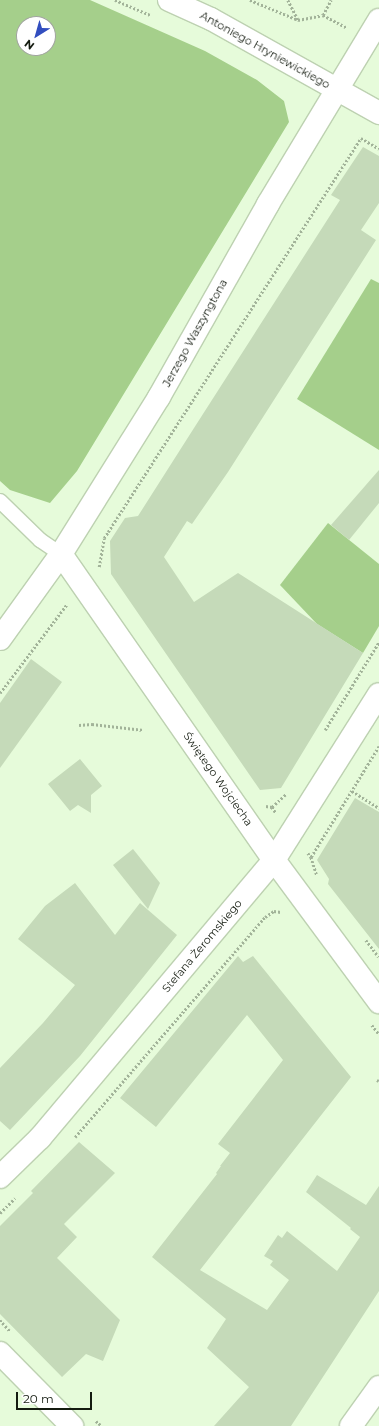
<!DOCTYPE html>
<meta charset="utf-8">
<style>
body{margin:0}
#map{position:relative;width:379px;height:1426px;overflow:hidden;background:#e6fbda;font-family:Montserrat,sans-serif}
div>[style]{position:absolute}
.green>*{inset:0;background:#a5cf8b}
.building>*{inset:0;background:#c5dab9}
.path>*{height:2.5px;margin-top:-1.25px;transform-origin:0;background:repeating-linear-gradient(90deg,#a2b399 0 2px,transparent 0 4px)}
.roads{filter:drop-shadow(1px 0 #bdd1b1) drop-shadow(-1px 0 #bdd1b1) drop-shadow(0 1px #bdd1b1) drop-shadow(0 -1px #bdd1b1)}
.service>*{height:14px;margin:-7px;padding:0 7px;transform-origin:7px;border-radius:7px;background:#fff}
.minor>*{height:22px;margin:-11px;padding:0 11px;transform-origin:11px;border-radius:11px;background:#fff}
.tertiary>*{height:22px;margin:-11px;padding:0 11px;transform-origin:11px;border-radius:11px;background:#fff}
span{translate:-50% -50%;white-space:nowrap;text-align:center;line-height:1.15;-webkit-text-stroke:3.5px #fff;paint-order:stroke}
.street-label{font-size:11px;color:#141b10}
.north{position:absolute;left:16px;top:16px;width:40px;height:40px;box-sizing:border-box;background:#fff;border:1px solid #a1a49f;border-radius:50%;rotate:217deg;font-size:11px;font-weight:700;line-height:16px;text-align:center;color:#141b10}
.north::after{content:'';display:block;margin:auto;width:14px;height:18px;background:#324ebf;clip-path:polygon(50% 0,100% 100%,50% 72%,0 100%)}
.scale{position:absolute;left:16px;top:1392px;width:76px;height:18px;box-sizing:border-box;border:2px solid #141b10;border-top:0;padding-left:5px;font-size:12px;line-height:14px;white-space:nowrap;color:#141b10;-webkit-text-stroke:3px #fff;paint-order:stroke}
</style>
<div id="map">
<div class="green">
<i style="clip-path:polygon(evenodd,0 0,90px 0,205px 51px,257px 80px,284px 101px,289px 122px,77px 471px,50px 503px,10px 490px,0 481px,0 0,24px 24px,48px 24px,48px 48px,24px 48px,24px 24px)"></i>
<i style="clip-path:polygon(371px 279px,379px 283px,379px 450px,297px 399px)"></i>
<i style="clip-path:polygon(328px 523px,379px 564px,379px 626px,363px 653px,317px 624px,280px 585px)"></i>
</div>
<div class="building">
<i style="clip-path:polygon(363px 147px,379px 156px,379px 203px,361px 230px,376px 240px,228px 472px,192px 524px,187px 521px,164px 557px,194px 602px,238px 573px,363px 653px,281px 788px,260px 790px,111px 574px,110px 541px,125px 518px,138px 516px,194px 428px,340px 200px,331px 195px)"></i>
<i style="clip-path:polygon(379px 470px,379px 503px,349px 540px,331px 525px)"></i>
<i style="clip-path:polygon(31px 659px,62px 682px,0 768px,0 703px)"></i>
<i style="clip-path:polygon(80px 759px,102px 786px,91px 795px,91px 813px,78px 805px,70px 811px,48px 784px)"></i>
<i style="clip-path:polygon(355px 798px,379px 812px,379px 949px,328px 884px,329px 879px,317px 860px)"></i>
<i style="clip-path:polygon(133px 849px,160px 883px,148px 909px,113px 865px)"></i>
<i style="clip-path:polygon(75px 883px,115px 935px,140px 903px,177px 935px,80px 1056px,10px 1130px,0 1121px,0 1068px,43px 1023px,75px 985px,18px 939px,45px 906px)"></i>
<i style="clip-path:polygon(238px 956px,243px 962px,253px 956px,351px 1077px,200px 1270px,267px 1310px,289px 1280px,270px 1265px,273px 1261px,264px 1256px,278px 1235px,282px 1238px,287px 1231px,337px 1271px,360px 1237px,350px 1229px,351px 1228px,306px 1192px,317px 1175px,366px 1205px,379px 1186px,379px 1291px,291px 1426px,214px 1426px,249px 1387px,207px 1348px,226px 1319px,152px 1257px,217px 1174px,216px 1173px,221px 1166px,220px 1166px,230px 1153px,218px 1144px,283px 1060px,247px 1015px,156px 1127px,120px 1098px)"></i>
<i style="clip-path:polygon(79px 1142px,115px 1173px,64px 1224px,77px 1237px,57px 1258px,120px 1320px,103px 1361px,86px 1354px,62px 1377px,0 1314px,0 1226px,33px 1193px,31px 1191px)"></i>
</div>
<div class="path">
<i style="left:115px;top:0;width:38px;rotate:23deg"></i>
<i style="left:250px;top:0;width:52px;rotate:22.6deg"></i>
<i style="left:298px;top:20px;width:25px;rotate:-11deg"></i>
<i style="left:323px;top:15px;width:27px;rotate:28deg"></i>
<i style="left:288px;top:0;width:22px;rotate:63deg"></i>
<i style="left:323px;top:15px;width:17px;rotate:-62deg"></i>
<i style="left:99px;top:567px;width:29px;rotate:-80deg"></i>
<i style="left:104px;top:538px;width:7px;rotate:-56deg"></i>
<i style="left:108px;top:532px;width:468px;rotate:-57.3deg"></i>
<i style="left:361px;top:138px;width:21px;rotate:31deg"></i>
<i style="left:0;top:693px;width:111px;rotate:-53deg"></i>
<i style="left:79px;top:725px;width:13px;rotate:-4deg"></i>
<i style="left:92px;top:724px;width:52px;rotate:6.6deg"></i>
<i style="left:325px;top:730px;width:103px;rotate:-58.5deg"></i>
<i style="left:352px;top:791px;width:32px;rotate:32deg"></i>
<i style="left:266px;top:806px;width:6px;rotate:9deg"></i>
<i style="left:272px;top:807px;width:7px;rotate:56deg"></i>
<i style="left:272px;top:807px;width:19px;rotate:-43deg"></i>
<i style="left:308px;top:853px;width:5px;rotate:53deg"></i>
<i style="left:311px;top:857px;width:19px;rotate:72deg"></i>
<i style="left:311px;top:857px;width:130px;rotate:-58.5deg"></i>
<i style="left:366px;top:940px;width:21px;rotate:53deg"></i>
<i style="left:372px;top:1025px;width:11px;rotate:52deg"></i>
<i style="left:377px;top:1080px;width:2px;rotate:27deg"></i>
<i style="left:75px;top:1137px;width:291px;rotate:-49.2deg"></i>
<i style="left:265px;top:917px;width:11px;rotate:-34deg"></i>
<i style="left:274px;top:911px;width:7px;rotate:8deg"></i>
<i style="left:0;top:1213px;width:21px;rotate:-45deg"></i>
<i style="left:0;top:1320px;width:15px;rotate:48deg"></i>
<i style="left:96px;top:1421px;width:8px;rotate:40deg"></i>
</div>
<div class="roads">
<div class="service">
<i style="left:0;top:501px;width:56px;rotate:44.3deg"></i>
<i style="left:40px;top:540px;width:25px;rotate:34deg"></i>
</div>
<div class="minor">
<i style="left:169px;top:0;width:46px;rotate:24.3deg"></i>
<i style="left:211px;top:19px;width:193px;rotate:29.2deg"></i>
<i style="left:61px;top:554px;width:373px;rotate:55.2deg"></i>
<i style="left:274px;top:860px;width:177px;rotate:53.5deg"></i>
<i style="left:0;top:639px;width:105px;rotate:-54.3deg"></i>
<i style="left:61px;top:554px;width:185px;rotate:-58deg"></i>
<i style="left:159px;top:397px;width:222px;rotate:-60.5deg"></i>
<i style="left:268px;top:204px;width:215px;rotate:-58.9deg"></i>
<i style="left:0;top:1177px;width:56px;rotate:-44.3deg"></i>
<i style="left:40px;top:1138px;width:363px;rotate:-49.9deg"></i>
<i style="left:274px;top:860px;width:196px;rotate:-57.7deg"></i>
<i style="left:0;top:1353px;width:103px;rotate:45.4deg"></i>
</div>
<div class="tertiary">
<i style="left:351px;top:1426px;width:48px;rotate:-54.3deg"></i>
</div>
</div>
<div class="street-label">
<span style="left:265px;top:50px;rotate:29deg">Antoniego Hryniewickiego</span>
<span style="left:195px;top:333px;rotate:-61deg">Jerzego Waszyngtona</span>
<span style="left:218px;top:779px;rotate:55deg">Świętego Wojciecha</span>
<span style="left:202px;top:946px;rotate:-50deg">Stefana Żeromskiego</span>
</div>
<div class="north">N</div>
<div class="scale">20 m</div>
</div>
